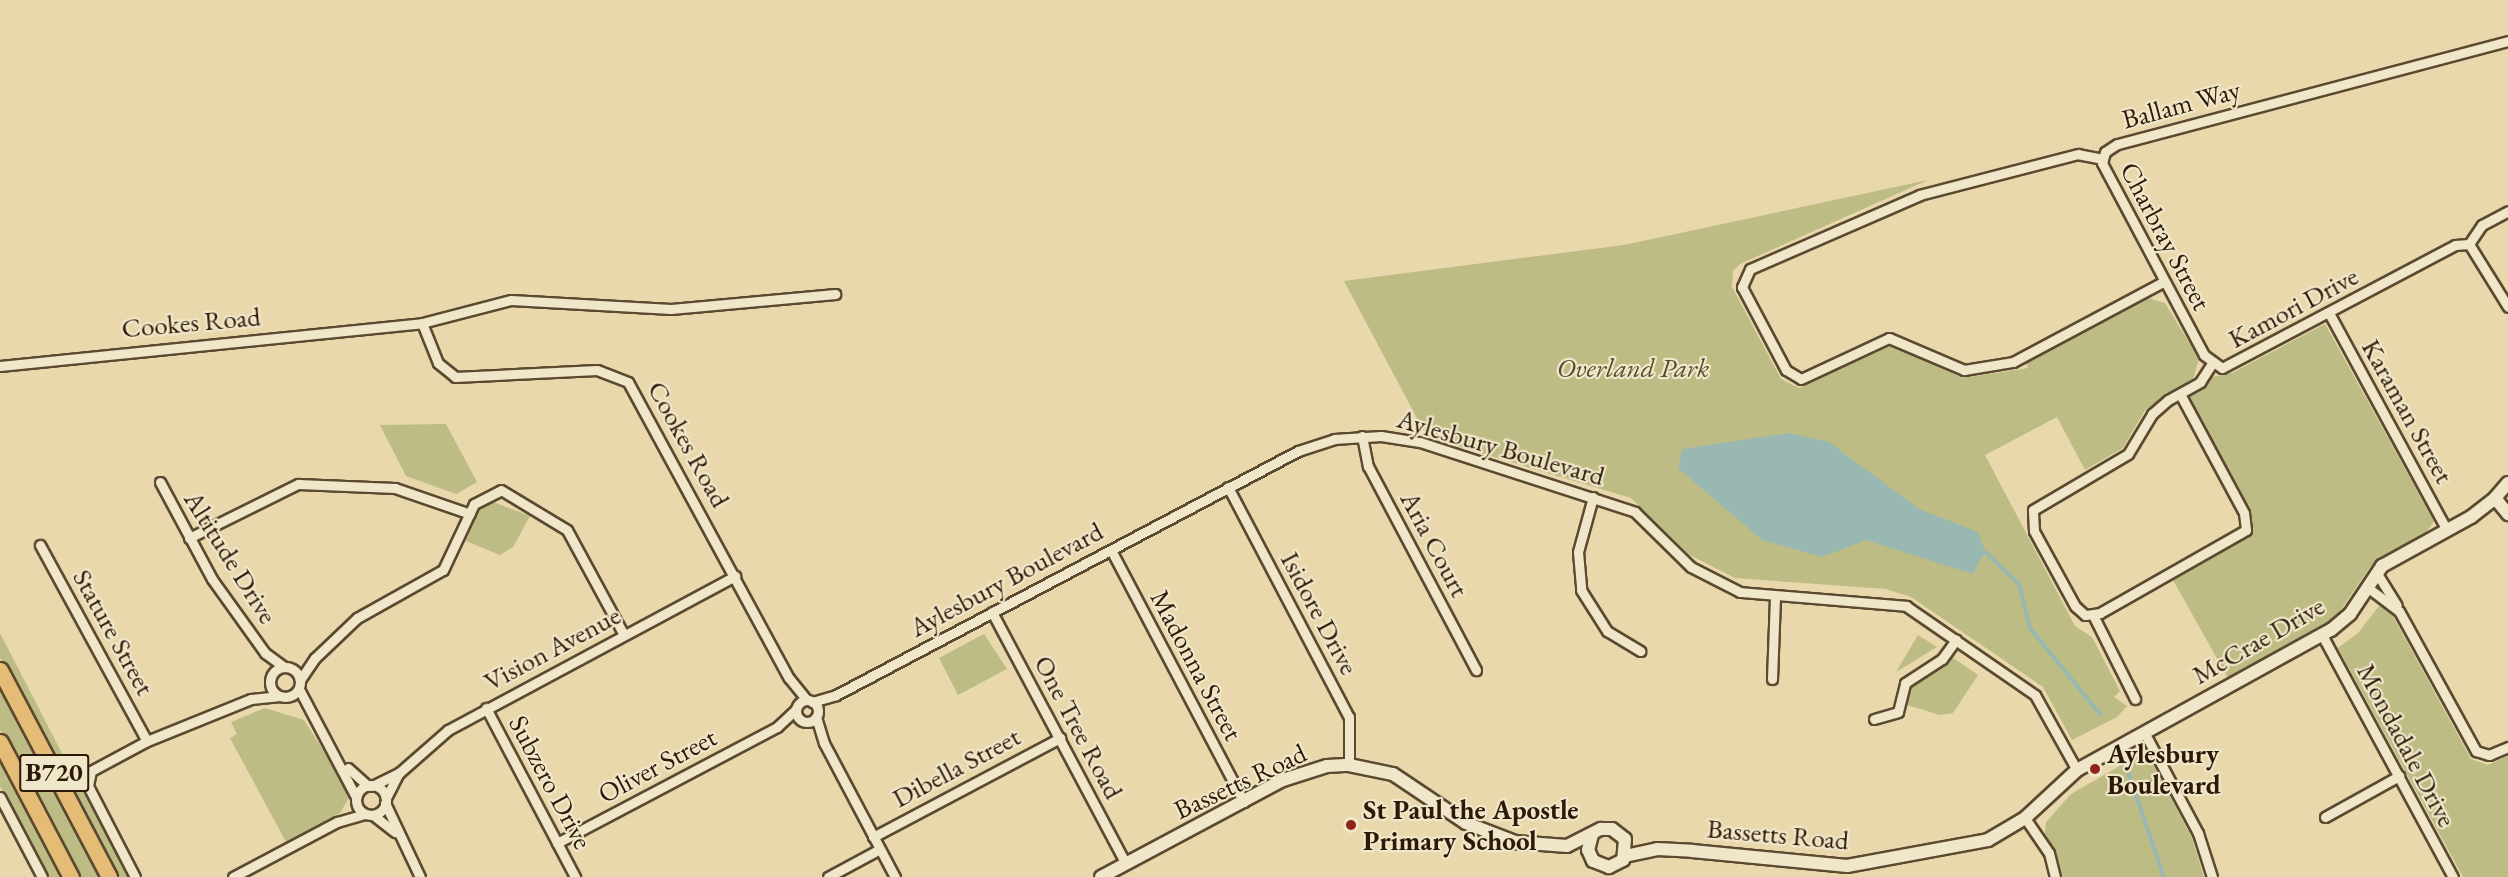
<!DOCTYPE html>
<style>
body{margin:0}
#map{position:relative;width:2508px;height:877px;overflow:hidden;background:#e8d8ac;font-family:"EB Garamond",serif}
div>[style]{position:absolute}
.green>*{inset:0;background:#bdbc84}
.water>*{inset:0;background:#99b8b1}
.stream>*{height:4px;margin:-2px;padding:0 2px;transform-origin:2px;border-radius:2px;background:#99b8b1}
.roads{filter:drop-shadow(2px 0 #5b4930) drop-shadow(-2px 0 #5b4930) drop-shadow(0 2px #5b4930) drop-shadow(0 -2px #5b4930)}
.minor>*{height:9px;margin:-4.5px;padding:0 4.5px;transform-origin:4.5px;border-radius:4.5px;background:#f0e6c9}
.minor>.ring{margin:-4.5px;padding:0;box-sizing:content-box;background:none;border:9px solid #f0e6c9;border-radius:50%}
.tertiary>*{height:12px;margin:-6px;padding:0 6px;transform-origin:6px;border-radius:6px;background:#f0e6c9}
.primary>*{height:15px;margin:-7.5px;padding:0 7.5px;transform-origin:7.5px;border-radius:7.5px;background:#e4bc76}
.dots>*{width:16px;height:16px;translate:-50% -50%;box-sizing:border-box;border:3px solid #f0e6c9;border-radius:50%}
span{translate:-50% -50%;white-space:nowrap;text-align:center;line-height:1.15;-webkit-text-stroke:4.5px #f0e6c9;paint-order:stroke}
.shield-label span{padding:2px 4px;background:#f0e6c9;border:2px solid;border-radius:4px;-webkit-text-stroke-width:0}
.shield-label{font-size:26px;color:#2c1907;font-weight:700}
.street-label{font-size:27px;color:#2c1907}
.park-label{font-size:27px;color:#584a2c;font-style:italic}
.poi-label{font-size:27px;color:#2c1907;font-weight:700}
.left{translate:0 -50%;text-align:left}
</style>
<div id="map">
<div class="green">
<i style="clip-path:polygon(1928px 180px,1740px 264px,1733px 271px,1732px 287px,1781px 379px,1799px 388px,1891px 346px,1963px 378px,2028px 368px,2026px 362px,2148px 298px,2165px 303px,2199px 359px,2193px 379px,2145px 410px,2123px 448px,2085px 470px,2057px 417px,1985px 455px,2075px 626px,2092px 637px,2120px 691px,2114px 697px,2127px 706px,2117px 717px,2072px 740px,2043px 687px,1911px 597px,1886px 589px,1735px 578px,1690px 555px,1631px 498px,1427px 437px,1344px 281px,1624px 245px)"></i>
<i style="clip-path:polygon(2325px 324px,2434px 521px,2426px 533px,2370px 567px,2336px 617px,2229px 680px,2173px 580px,2242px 541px,2253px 521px,2187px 398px,2212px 377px,2232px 373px)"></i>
<i style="clip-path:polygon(446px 424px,477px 482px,456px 494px,406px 476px,380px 425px)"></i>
<i style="clip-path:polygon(488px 500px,530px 516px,513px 547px,500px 555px,466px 541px,479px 507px)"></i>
<i style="clip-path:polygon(2379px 606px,2389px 609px,2471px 759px,2488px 765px,2508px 756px,2508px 877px,2463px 877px,2338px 648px,2358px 633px)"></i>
<i style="clip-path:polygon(0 633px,68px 765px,130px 877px,115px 877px,0 658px)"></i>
<i style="clip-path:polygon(984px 634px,1007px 669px,958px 695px,939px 658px)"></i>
<i style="clip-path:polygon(1918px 635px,1937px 647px,1896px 672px)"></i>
<i style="clip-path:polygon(1949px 655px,1978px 675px,1953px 713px,1940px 715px,1907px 705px,1910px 686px)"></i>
<i style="clip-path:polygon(0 683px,102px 877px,77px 877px,0 730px)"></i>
<i style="clip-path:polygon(265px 708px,304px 720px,351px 794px,340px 813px,286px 842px,230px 738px,237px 734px,231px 722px)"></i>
<i style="clip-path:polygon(2148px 755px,2192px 838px,2204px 877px,2062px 877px,2045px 833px,2046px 822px,2071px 794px,2137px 756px)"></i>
<i style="clip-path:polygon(0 756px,64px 877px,48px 877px,0 786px)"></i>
</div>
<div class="water">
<i style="clip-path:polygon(1789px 433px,1829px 442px,1919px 509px,1978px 532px,1985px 552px,1973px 574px,1866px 540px,1822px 557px,1762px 540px,1678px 468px,1682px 449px)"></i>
</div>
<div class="stream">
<i style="left:1985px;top:552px;width:47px;rotate:43.3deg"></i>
<i style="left:2019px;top:584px;width:45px;rotate:76deg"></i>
<i style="left:2030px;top:628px;width:111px;rotate:50.9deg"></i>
<i style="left:2125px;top:763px;width:120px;rotate:71.1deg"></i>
</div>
<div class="roads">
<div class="minor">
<i style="left:2508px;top:41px;width:404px;rotate:165.2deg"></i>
<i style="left:2117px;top:144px;width:14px;rotate:146deg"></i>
<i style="left:2105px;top:152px;width:11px;rotate:105deg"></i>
<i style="left:2102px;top:163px;width:217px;rotate:62deg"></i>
<i style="left:2204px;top:355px;width:22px;rotate:36deg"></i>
<i style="left:2222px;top:368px;width:263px;rotate:-27.8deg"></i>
<i style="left:2455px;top:245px;width:14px;rotate:-4deg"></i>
<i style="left:2469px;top:244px;width:23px;rotate:-56deg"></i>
<i style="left:2482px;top:225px;width:30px;rotate:-28deg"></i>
<i style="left:2103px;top:159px;width:25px;rotate:-169deg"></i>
<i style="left:2078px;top:154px;width:163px;rotate:165.5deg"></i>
<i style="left:1920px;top:195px;width:185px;rotate:156.5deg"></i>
<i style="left:1750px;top:269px;width:20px;rotate:114deg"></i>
<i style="left:1742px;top:287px;width:94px;rotate:62.1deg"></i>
<i style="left:1786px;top:370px;width:17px;rotate:31deg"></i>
<i style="left:1801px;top:379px;width:97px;rotate:-25deg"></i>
<i style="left:1889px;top:338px;width:82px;rotate:23.1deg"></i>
<i style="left:1964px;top:370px;width:50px;rotate:-9.3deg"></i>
<i style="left:2013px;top:362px;width:170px;rotate:-28.1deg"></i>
<i style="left:2469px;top:244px;width:74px;rotate:58.2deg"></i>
<i style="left:2329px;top:313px;width:247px;rotate:61.5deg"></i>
<i style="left:422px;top:323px;width:43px;rotate:68.2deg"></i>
<i style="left:438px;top:363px;width:22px;rotate:39deg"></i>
<i style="left:455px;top:377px;width:142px;rotate:-2.8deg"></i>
<i style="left:597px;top:370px;width:33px;rotate:21deg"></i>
<i style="left:628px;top:382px;width:337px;rotate:61.5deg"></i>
<i style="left:789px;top:678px;width:28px;rotate:51deg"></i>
<i style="left:0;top:366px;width:424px;rotate:-5.8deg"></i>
<i style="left:422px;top:323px;width:92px;rotate:-14.5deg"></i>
<i style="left:511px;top:300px;width:160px;rotate:3.2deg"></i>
<i style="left:671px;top:309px;width:165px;rotate:-5.2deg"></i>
<i style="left:2180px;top:394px;width:135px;rotate:61.7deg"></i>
<i style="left:2244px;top:513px;width:17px;rotate:83deg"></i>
<i style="left:2246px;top:530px;width:168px;rotate:150.4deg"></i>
<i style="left:2100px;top:613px;width:15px;rotate:172deg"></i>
<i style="left:2085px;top:615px;width:13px;rotate:-138deg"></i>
<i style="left:2075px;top:606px;width:85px;rotate:-118.7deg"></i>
<i style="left:2034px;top:531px;width:21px;rotate:-93deg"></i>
<i style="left:2033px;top:510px;width:110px;rotate:-30.5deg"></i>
<i style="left:2128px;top:454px;width:47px;rotate:-59deg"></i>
<i style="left:2152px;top:414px;width:21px;rotate:-41deg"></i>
<i style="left:2168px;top:400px;width:37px;rotate:-29deg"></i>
<i style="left:2200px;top:382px;width:20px;rotate:-57deg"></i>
<i style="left:1362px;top:436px;width:31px;rotate:79deg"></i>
<i style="left:1368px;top:466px;width:231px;rotate:62.1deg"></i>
<i style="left:160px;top:482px;width:110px;rotate:61.8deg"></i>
<i style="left:212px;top:579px;width:91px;rotate:54.4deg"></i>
<i style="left:265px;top:653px;width:24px;rotate:36deg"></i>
<i style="left:1228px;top:487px;width:260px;rotate:62.3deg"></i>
<i style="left:1349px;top:717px;width:48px;rotate:90deg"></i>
<i style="left:1593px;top:497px;width:57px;rotate:105.3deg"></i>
<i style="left:1578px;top:552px;width:38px;rotate:85deg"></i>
<i style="left:1581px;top:590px;width:49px;rotate:57.6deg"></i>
<i style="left:1607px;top:631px;width:39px;rotate:31deg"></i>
<i style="left:189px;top:538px;width:122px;rotate:-26.4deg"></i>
<i style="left:298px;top:484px;width:97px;rotate:2.4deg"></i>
<i style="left:395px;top:488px;width:79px;rotate:19.1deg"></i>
<i style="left:40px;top:545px;width:223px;rotate:61.4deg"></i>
<i style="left:1111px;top:550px;width:285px;rotate:62.2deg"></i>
<i style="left:2376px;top:572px;width:39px;rotate:58deg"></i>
<i style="left:2367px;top:587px;width:40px;rotate:37deg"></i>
<i style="left:2399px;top:611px;width:160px;rotate:61.2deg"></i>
<i style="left:2476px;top:751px;width:14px;rotate:17deg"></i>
<i style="left:2489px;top:755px;width:21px;rotate:-23deg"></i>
<i style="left:992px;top:612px;width:285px;rotate:62deg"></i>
<i style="left:2093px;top:615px;width:94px;rotate:63.4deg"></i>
<i style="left:2322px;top:635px;width:275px;rotate:61.6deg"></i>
<i class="ring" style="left:270px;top:667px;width:21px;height:21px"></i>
<i style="left:1772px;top:679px;width:83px;rotate:-87.9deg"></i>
<i style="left:300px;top:680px;width:27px;rotate:-56deg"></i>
<i style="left:315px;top:658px;width:58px;rotate:-43.6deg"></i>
<i style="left:357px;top:618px;width:98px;rotate:-29.2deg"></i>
<i style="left:443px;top:570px;width:73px;rotate:-64.8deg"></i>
<i style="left:474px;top:504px;width:30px;rotate:-27deg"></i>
<i style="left:501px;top:490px;width:77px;rotate:31.2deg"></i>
<i style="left:567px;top:530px;width:119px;rotate:61.5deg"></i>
<i style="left:299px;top:689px;width:122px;rotate:62.2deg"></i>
<i class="ring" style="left:796px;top:700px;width:13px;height:13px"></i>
<i style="left:812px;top:702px;width:25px;rotate:-16deg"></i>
<i style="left:836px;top:695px;width:522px;rotate:-27.84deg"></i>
<i style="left:1298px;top:451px;width:38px;rotate:-18deg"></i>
<i style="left:1334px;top:439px;width:47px;rotate:-3.7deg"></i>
<i style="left:1381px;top:436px;width:39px;rotate:9deg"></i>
<i style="left:1420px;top:442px;width:226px;rotate:18deg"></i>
<i style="left:1635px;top:512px;width:78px;rotate:44.5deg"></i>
<i style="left:1691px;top:567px;width:55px;rotate:27deg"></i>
<i style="left:1740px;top:592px;width:167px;rotate:4.8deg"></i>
<i style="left:1906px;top:606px;width:157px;rotate:34.6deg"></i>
<i style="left:2035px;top:695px;width:86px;rotate:60.8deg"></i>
<i style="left:486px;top:708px;width:191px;rotate:62.2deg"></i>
<i style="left:816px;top:717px;width:27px;rotate:73deg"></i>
<i style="left:824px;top:743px;width:152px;rotate:62.1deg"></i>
<i style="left:1874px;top:719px;width:25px;rotate:-16deg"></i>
<i style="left:1898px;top:712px;width:30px;rotate:-76deg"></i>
<i style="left:1905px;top:683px;width:44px;rotate:-33deg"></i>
<i style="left:1942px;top:659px;width:24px;rotate:-54deg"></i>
<i style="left:2144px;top:732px;width:115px;rotate:61.9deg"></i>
<i style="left:2198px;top:833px;width:46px;rotate:72.3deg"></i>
<i style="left:348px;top:768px;width:27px;rotate:42deg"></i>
<i class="ring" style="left:356px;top:785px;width:21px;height:21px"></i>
<i style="left:372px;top:786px;width:30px;rotate:-26deg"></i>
<i style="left:0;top:797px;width:90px;rotate:62.3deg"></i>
<i style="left:386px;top:798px;width:28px;rotate:-63deg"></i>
<i style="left:399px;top:773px;width:65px;rotate:-41.3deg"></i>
<i style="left:448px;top:730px;width:326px;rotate:-28.2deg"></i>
<i style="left:385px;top:803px;width:82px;rotate:64.7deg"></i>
<i style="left:373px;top:815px;width:28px;rotate:38deg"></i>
<i style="left:2325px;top:817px;width:85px;rotate:-29deg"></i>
<i style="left:2025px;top:818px;width:42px;rotate:55.6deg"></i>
<i style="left:2049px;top:853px;width:25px;rotate:76deg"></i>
<i style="left:873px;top:837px;width:212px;rotate:-27.9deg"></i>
<i style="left:557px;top:843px;width:249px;rotate:-27.8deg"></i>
<i style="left:777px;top:727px;width:26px;rotate:-43deg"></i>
<i style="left:135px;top:877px;width:102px;rotate:-117.3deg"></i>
<i style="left:88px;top:786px;width:15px;rotate:-79deg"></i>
<i style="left:91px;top:771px;width:64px;rotate:-28.2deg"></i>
<i style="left:147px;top:741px;width:112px;rotate:-22deg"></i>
<i style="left:251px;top:699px;width:27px;rotate:-6deg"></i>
<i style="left:233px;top:877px;width:118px;rotate:-27.9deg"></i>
<i style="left:337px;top:822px;width:29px;rotate:-16deg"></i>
<i style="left:828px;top:877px;width:59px;rotate:-28.3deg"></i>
</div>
<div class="tertiary">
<i style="left:2508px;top:483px;width:20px;rotate:131deg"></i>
<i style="left:2495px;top:498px;width:21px;rotate:51deg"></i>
<i style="left:1625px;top:856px;width:33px;rotate:-12deg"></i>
<i style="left:1657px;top:849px;width:35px;rotate:3deg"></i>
<i style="left:1692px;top:851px;width:156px;rotate:5.5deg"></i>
<i style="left:1847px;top:866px;width:143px;rotate:-10.4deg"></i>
<i style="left:1988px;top:840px;width:43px;rotate:-30.7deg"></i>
<i style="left:2025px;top:818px;width:71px;rotate:-42.7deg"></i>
<i style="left:2077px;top:770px;width:290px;rotate:-28.9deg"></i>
<i style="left:2331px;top:630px;width:25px;rotate:-40deg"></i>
<i style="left:2350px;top:614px;width:58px;rotate:-56.3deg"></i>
<i style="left:2382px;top:566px;width:102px;rotate:-28.8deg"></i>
<i style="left:2471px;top:517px;width:31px;rotate:-38deg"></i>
<i style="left:1101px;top:877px;width:206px;rotate:-28.1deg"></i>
<i style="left:1283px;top:780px;width:46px;rotate:-17.7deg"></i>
<i style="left:1327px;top:766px;width:22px;rotate:-3deg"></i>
<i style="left:1349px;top:765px;width:45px;rotate:11.6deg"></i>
<i style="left:1393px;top:774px;width:88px;rotate:33.9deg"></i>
<i style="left:1466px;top:823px;width:53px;rotate:21.2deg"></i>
<i style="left:1515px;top:842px;width:52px;rotate:4.4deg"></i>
<i style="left:1567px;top:846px;width:38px;rotate:-27deg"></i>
<i style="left:1601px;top:829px;width:11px"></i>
<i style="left:1612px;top:829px;width:16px;rotate:38deg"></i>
<i style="left:1625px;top:839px;width:21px;rotate:95deg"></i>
<i style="left:1623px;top:860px;width:16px;rotate:153deg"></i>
<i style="left:1609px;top:867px;width:17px;rotate:-159deg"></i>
<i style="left:1593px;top:861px;width:12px;rotate:-114deg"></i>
<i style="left:1588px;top:850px;width:16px;rotate:-75deg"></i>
</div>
<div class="primary">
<i style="left:0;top:670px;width:234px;rotate:62.2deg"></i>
<i style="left:0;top:742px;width:153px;rotate:62.3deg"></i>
</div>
</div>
<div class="dots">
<i style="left:2095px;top:769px;background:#8f2418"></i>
<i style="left:1351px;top:825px;background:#8f2418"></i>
</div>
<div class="shield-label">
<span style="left:54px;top:773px">B720</span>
</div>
<div class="street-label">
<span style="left:2181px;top:104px;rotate:-15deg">Ballam Way</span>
<span style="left:2166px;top:236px;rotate:62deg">Charbray Street</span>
<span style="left:2293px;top:307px;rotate:-28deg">Kamori Drive</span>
<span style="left:191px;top:322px;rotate:-5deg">Cookes Road</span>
<span style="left:2408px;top:411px;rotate:61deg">Karaman Street</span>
<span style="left:689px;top:444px;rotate:61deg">Cookes Road</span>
<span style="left:1501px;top:447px;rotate:16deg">Aylesbury Boulevard</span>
<span style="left:1435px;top:544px;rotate:62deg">Aria Court</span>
<span style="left:231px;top:557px;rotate:58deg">Altitude Drive</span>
<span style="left:1006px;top:579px;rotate:-28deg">Aylesbury Boulevard</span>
<span style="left:1320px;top:613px;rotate:62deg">Isidore Drive</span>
<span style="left:114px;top:632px;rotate:61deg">Stature Street</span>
<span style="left:2258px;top:640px;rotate:-30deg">McCrae Drive</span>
<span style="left:552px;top:648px;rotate:-28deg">Vision Avenue</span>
<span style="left:1197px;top:665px;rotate:62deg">Madonna Street</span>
<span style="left:1079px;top:727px;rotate:62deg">One Tree Road</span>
<span style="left:2407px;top:745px;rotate:62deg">Mondadale Drive</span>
<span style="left:657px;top:765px;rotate:-28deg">Oliver Street</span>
<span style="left:956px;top:767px;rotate:-28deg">Dibella Street</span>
<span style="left:1240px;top:781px;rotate:-25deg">Bassetts Road</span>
<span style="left:551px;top:782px;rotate:62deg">Subzero Drive</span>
<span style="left:1778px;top:834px;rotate:5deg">Bassetts Road</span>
</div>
<div class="park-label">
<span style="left:1633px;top:368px">Overland Park</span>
</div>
<div class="poi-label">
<span class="left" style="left:2107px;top:769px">Aylesbury<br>Boulevard</span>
<span class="left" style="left:1363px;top:825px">St Paul the Apostle<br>Primary School</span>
</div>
</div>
